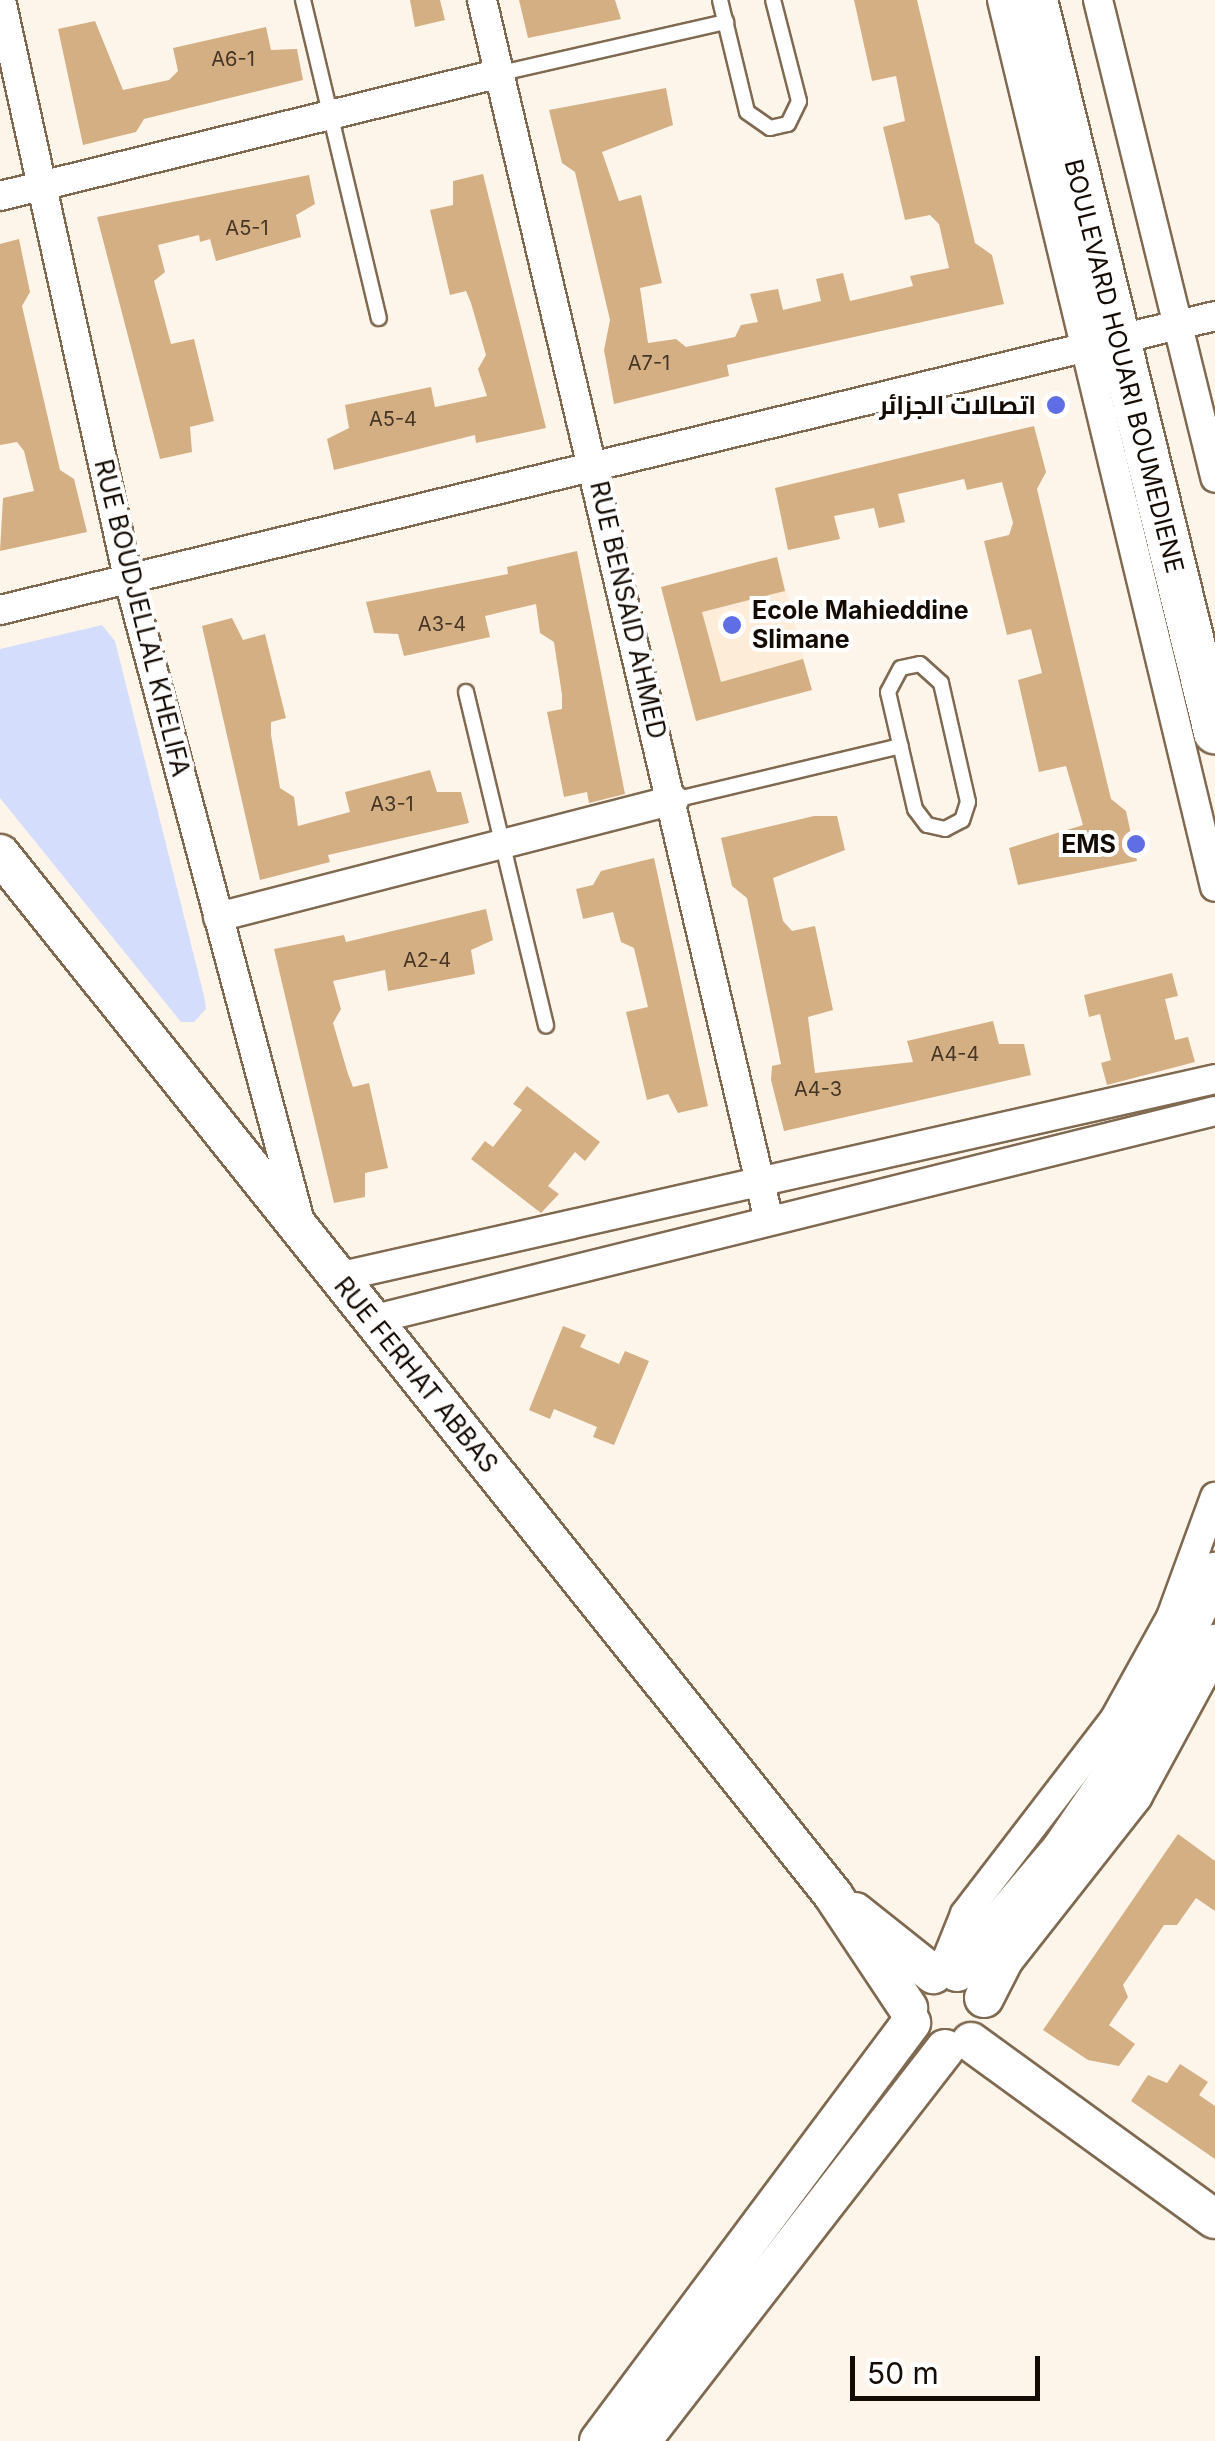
<!DOCTYPE html>
<meta charset="utf-8">
<style>
body{margin:0}
#map{position:relative;width:1215px;height:2441px;overflow:hidden;background:#fef5ea;font-family:Inter,Cairo,sans-serif}
div>[style]{position:absolute}
.built>*{inset:0;background:#fdecd8}
.green>*{inset:0;background:#d5ddfc}
.building>*{inset:0;background:#d4af84}
.roads{filter:drop-shadow(2px 0 #7f6a51) drop-shadow(-2px 0 #7f6a51) drop-shadow(0 2px #7f6a51) drop-shadow(0 -2px #7f6a51)}
.lane>*{height:14px;margin:-7px;padding:0 7px;transform-origin:7px;border-radius:7px;background:#fff}
.street>*{height:28px;margin:-14px;padding:0 14px;transform-origin:14px;border-radius:14px;background:#fff}
.secondary>*{height:38px;margin:-19px;padding:0 19px;transform-origin:19px;border-radius:19px;background:#fff}
.primary>*{height:42px;margin:-21px;padding:0 21px;transform-origin:21px;border-radius:21px;background:#fff}
.dots>*{width:28px;height:28px;translate:-50% -50%;box-sizing:border-box;border:5px solid #fff;border-radius:50%}
span{translate:-50% -50%;white-space:nowrap;text-align:center;line-height:1.15;-webkit-text-stroke:8px #fff;paint-order:stroke}
.number-label{font-size:20px;color:#443524}
.number-label span{-webkit-text-stroke-width:0}
.street-label{font-size:25px;color:#140c04}
.poi-label{font-size:25px;color:#140c04;font-weight:700}
.right{translate:-100% -50%;text-align:right}
.left{translate:0 -50%;text-align:left}
.scale{position:absolute;left:850px;top:2356px;width:190px;height:45px;box-sizing:border-box;border:5px solid #140c04;border-top:0;padding-left:12px;font-size:30px;line-height:35px;white-space:nowrap;color:#140c04;-webkit-text-stroke:8px #fff;paint-order:stroke}
</style>
<div id="map">
<div class="built">
<i style="clip-path:polygon(777px 557px,812px 690px,696px 721px,661px 587px)"></i>
</div>
<div class="green">
<i style="clip-path:polygon(102px 625px,115px 641px,204px 996px,206px 1009px,194px 1022px,181px 1022px,0 798px,0 649px)"></i>
</div>
<div class="building">
<i style="clip-path:polygon(410px 0,440px 0,445px 20px,415px 27px)"></i>
<i style="clip-path:polygon(519px 0,615px 0,621px 19px,528px 38px)"></i>
<i style="clip-path:polygon(854px 0,917px 0,975px 243px,992px 255px,1004px 304px,727px 365px,729px 376px,614px 404px,604px 350px,610px 320px,575px 172px,562px 163px,549px 110px,666px 88px,673px 125px,602px 152px,619px 201px,641px 195px,662px 283px,640px 288px,648px 343px,676px 339px,686px 347px,735px 337px,741px 325px,758px 322px,750px 294px,778px 289px,783px 310px,821px 301px,816px 279px,843px 273px,850px 301px,913px 286px,910px 276px,949px 268px,939px 224px,930px 215px,905px 220px,883px 127px,905px 121px,896px 76px,872px 81px)"></i>
<i style="clip-path:polygon(95px 21px,123px 90px,169px 80px,178px 71px,173px 48px,266px 27px,271px 50px,297px 49px,303px 80px,144px 119px,136px 132px,83px 145px,58px 29px)"></i>
<i style="clip-path:polygon(483px 174px,546px 428px,476px 443px,475px 435px,334px 470px,327px 439px,349px 428px,345px 405px,431px 387px,435px 407px,487px 396px,478px 369px,486px 355px,471px 303px,466px 291px,450px 295px,430px 210px,453px 205px,453px 181px)"></i>
<i style="clip-path:polygon(309px 175px,315px 204px,296px 215px,301px 237px,216px 261px,210px 239px,200px 242px,199px 235px,158px 245px,165px 272px,154px 281px,171px 344px,194px 339px,214px 421px,190px 427px,192px 452px,160px 459px,97px 217px)"></i>
<i style="clip-path:polygon(19px 239px,30px 292px,22px 306px,60px 470px,74px 479px,87px 532px,0 551px,3px 498px,34px 491px,24px 451px,17px 442px,0 445px,0 244px)"></i>
<i style="clip-path:polygon(1034px 426px,1046px 472px,1037px 489px,1111px 799px,1126px 811px,1137px 861px,1018px 885px,1009px 848px,1083px 825px,1066px 766px,1039px 772px,1018px 680px,1042px 673px,1031px 629px,1007px 635px,991px 570px,984px 541px,1009px 535px,1013px 523px,1002px 482px,967px 490px,964px 479px,898px 494px,905px 522px,879px 528px,874px 508px,834px 516px,840px 539px,788px 550px,775px 488px)"></i>
<i style="clip-path:polygon(577px 551px,625px 794px,589px 803px,587px 792px,564px 797px,547px 712px,562px 709px,562px 695px,554px 642px,540px 633px,536px 604px,485px 616px,490px 637px,404px 656px,398px 634px,374px 633px,366px 602px,508px 574px,507px 567px)"></i>
<i style="clip-path:polygon(777px 557px,785px 591px,702px 612px,721px 682px,803px 659px,812px 690px,696px 721px,661px 587px)"></i>
<i style="clip-path:polygon(232px 618px,243px 640px,265px 634px,286px 718px,271px 722px,271px 735px,280px 788px,294px 797px,298px 826px,350px 812px,345px 792px,430px 770px,437px 792px,461px 792px,469px 823px,328px 855px,330px 862px,260px 880px,202px 626px)"></i>
<i style="clip-path:polygon(814px 816px,837px 816px,845px 850px,773px 878px,783px 921px,792px 931px,815px 926px,833px 1010px,808px 1017px,815px 1073px,913px 1062px,907px 1041px,993px 1021px,999px 1044px,1024px 1044px,1031px 1075px,784px 1131px,771px 1080px,772px 1066px,781px 1064px,747px 898px,732px 886px,721px 838px)"></i>
<i style="clip-path:polygon(654px 858px,708px 1106px,678px 1113px,668px 1094px,647px 1100px,626px 1012px,648px 1007px,634px 948px,621px 942px,613px 912px,583px 919px,576px 889px,593px 885px,601px 871px)"></i>
<i style="clip-path:polygon(486px 909px,493px 940px,471px 950px,475px 974px,388px 991px,385px 970px,333px 981px,341px 1009px,333px 1023px,348px 1074px,353px 1087px,369px 1083px,388px 1168px,365px 1173px,365px 1197px,334px 1203px,274px 949px,344px 935px,346px 942px)"></i>
<i style="clip-path:polygon(1172px 973px,1178px 996px,1165px 999px,1175px 1040px,1188px 1037px,1195px 1062px,1107px 1085px,1101px 1063px,1111px 1060px,1100px 1014px,1089px 1017px,1084px 995px)"></i>
<i style="clip-path:polygon(527px 1086px,600px 1142px,585px 1161px,575px 1152px,548px 1186px,559px 1194px,541px 1213px,471px 1159px,485px 1141px,493px 1147px,522px 1110px,513px 1104px)"></i>
<i style="clip-path:polygon(563px 1326px,586px 1335px,580px 1347px,619px 1364px,625px 1351px,649px 1361px,614px 1445px,593px 1437px,597px 1427px,554px 1409px,550px 1419px,529px 1410px)"></i>
<i style="clip-path:polygon(1178px 1834px,1215px 1861px,1215px 1911px,1196px 1898px,1177px 1925px,1164px 1925px,1123px 1985px,1128px 1997px,1109px 2025px,1135px 2044px,1119px 2066px,1088px 2060px,1043px 2030px)"></i>
<i style="clip-path:polygon(1180px 2064px,1208px 2082px,1199px 2095px,1215px 2106px,1215px 2159px,1131px 2101px,1148px 2075px,1167px 2083px)"></i>
</div>
<div class="roads">
<div class="lane">
<i style="left:303px;top:0;width:327px;rotate:76.6deg"></i>
<i style="left:720px;top:0;width:115px;rotate:76.4deg"></i>
<i style="left:747px;top:112px;width:28px;rotate:35deg"></i>
<i style="left:770px;top:128px;width:18px;rotate:-13deg"></i>
<i style="left:788px;top:124px;width:25px;rotate:-64deg"></i>
<i style="left:799px;top:101px;width:104px;rotate:-104.4deg"></i>
<i style="left:501px;top:73px;width:231px;rotate:-12.8deg"></i>
<i style="left:920px;top:664px;width:28px;rotate:42deg"></i>
<i style="left:941px;top:683px;width:122px;rotate:77.2deg"></i>
<i style="left:968px;top:802px;width:19px;rotate:108deg"></i>
<i style="left:962px;top:820px;width:19px;rotate:152deg"></i>
<i style="left:945px;top:829px;width:18px;rotate:-167deg"></i>
<i style="left:927px;top:825px;width:20px;rotate:-127deg"></i>
<i style="left:915px;top:809px;width:120px;rotate:-103deg"></i>
<i style="left:888px;top:692px;width:27px;rotate:-62deg"></i>
<i style="left:901px;top:668px;width:19px;rotate:-12deg"></i>
<i style="left:466px;top:692px;width:343px;rotate:76.5deg"></i>
<i style="left:674px;top:800px;width:233px;rotate:-13.4deg"></i>
</div>
<div class="street">
<i style="left:1px;top:0;width:587px;rotate:77.6deg"></i>
<i style="left:127px;top:573px;width:672px;rotate:75.07deg"></i>
<i style="left:482px;top:0;width:1254px;rotate:76.77deg"></i>
<i style="left:1002px;top:0;width:912px;rotate:76.5deg"></i>
<i style="left:1098px;top:0;width:492px;rotate:76.2deg"></i>
<i style="left:0;top:196px;width:516px;rotate:-13.79deg"></i>
<i style="left:0;top:610px;width:1250px;rotate:-13.6deg"></i>
<i style="left:218px;top:917px;width:471px;rotate:-14.4deg"></i>
<i style="left:338px;top:1277px;width:899px;rotate:-12.72deg"></i>
<i style="left:371px;top:1320px;width:869px;rotate:-13.91deg"></i>
<i style="left:942px;top:1971px;width:61px;rotate:-68deg"></i>
<i style="left:965px;top:1914px;width:245px;rotate:-52.5deg"></i>
<i style="left:1114px;top:1720px;width:118px;rotate:-61deg"></i>
<i style="left:1171px;top:1617px;width:128px;rotate:-69.9deg"></i>
</div>
<div class="secondary">
<i style="left:0;top:854px;width:1333px;rotate:51.33deg"></i>
<i style="left:833px;top:1895px;width:136px;rotate:56.4deg"></i>
<i style="left:855px;top:1912px;width:100px;rotate:38.5deg"></i>
<i style="left:957px;top:1972px;width:162px;rotate:-49.7deg"></i>
<i style="left:1062px;top:1848px;width:131px;rotate:-55.6deg"></i>
<i style="left:1136px;top:1740px;width:186px;rotate:-64.8deg"></i>
<i style="left:984px;top:1998px;width:44px;rotate:-62.9deg"></i>
<i style="left:1004px;top:1959px;width:209px;rotate:-51.8deg"></i>
<i style="left:1133px;top:1795px;width:172px;rotate:-61.5deg"></i>
<i style="left:971px;top:2042px;width:301px;rotate:36deg"></i>
<i style="left:599px;top:2441px;width:522px;rotate:-53.26deg"></i>
<i style="left:641px;top:2441px;width:496px;rotate:-52.2deg"></i>
</div>
<div class="primary">
<i style="left:1036px;top:0;width:754px;rotate:76.26deg"></i>
</div>
</div>
<div class="dots">
<i style="left:1056px;top:405px;background:#606ee6"></i>
<i style="left:732px;top:625px;background:#606ee6"></i>
<i style="left:1136px;top:844px;background:#606ee6"></i>
</div>
<div class="number-label">
<span style="left:233px;top:59px">A6-1</span>
<span style="left:247px;top:228px">A5-1</span>
<span style="left:649px;top:363px">A7-1</span>
<span style="left:393px;top:419px">A5-4</span>
<span style="left:442px;top:624px">A3-4</span>
<span style="left:392px;top:804px">A3-1</span>
<span style="left:427px;top:960px">A2-4</span>
<span style="left:955px;top:1054px">A4-4</span>
<span style="left:818px;top:1089px">A4-3</span>
</div>
<div class="street-label">
<span style="left:1124px;top:366px;rotate:76deg">BOULEVARD HOUARI BOUMEDIENE</span>
<span style="left:628px;top:610px;rotate:77deg">RUE BENSAID AHMED</span>
<span style="left:142px;top:618px;rotate:76deg">RUE BOUDJELLAL KHELIFA</span>
<span style="left:416px;top:1375px;rotate:51deg">RUE FERHAT ABBAS</span>
</div>
<div class="poi-label">
<span class="right" style="left:1036px;top:405px">اتصالات الجزائر</span>
<span class="left" style="left:752px;top:625px">Ecole Mahieddine<br>Slimane</span>
<span class="right" style="left:1116px;top:844px">EMS</span>
</div>
<div class="scale">50 m</div>
</div>
